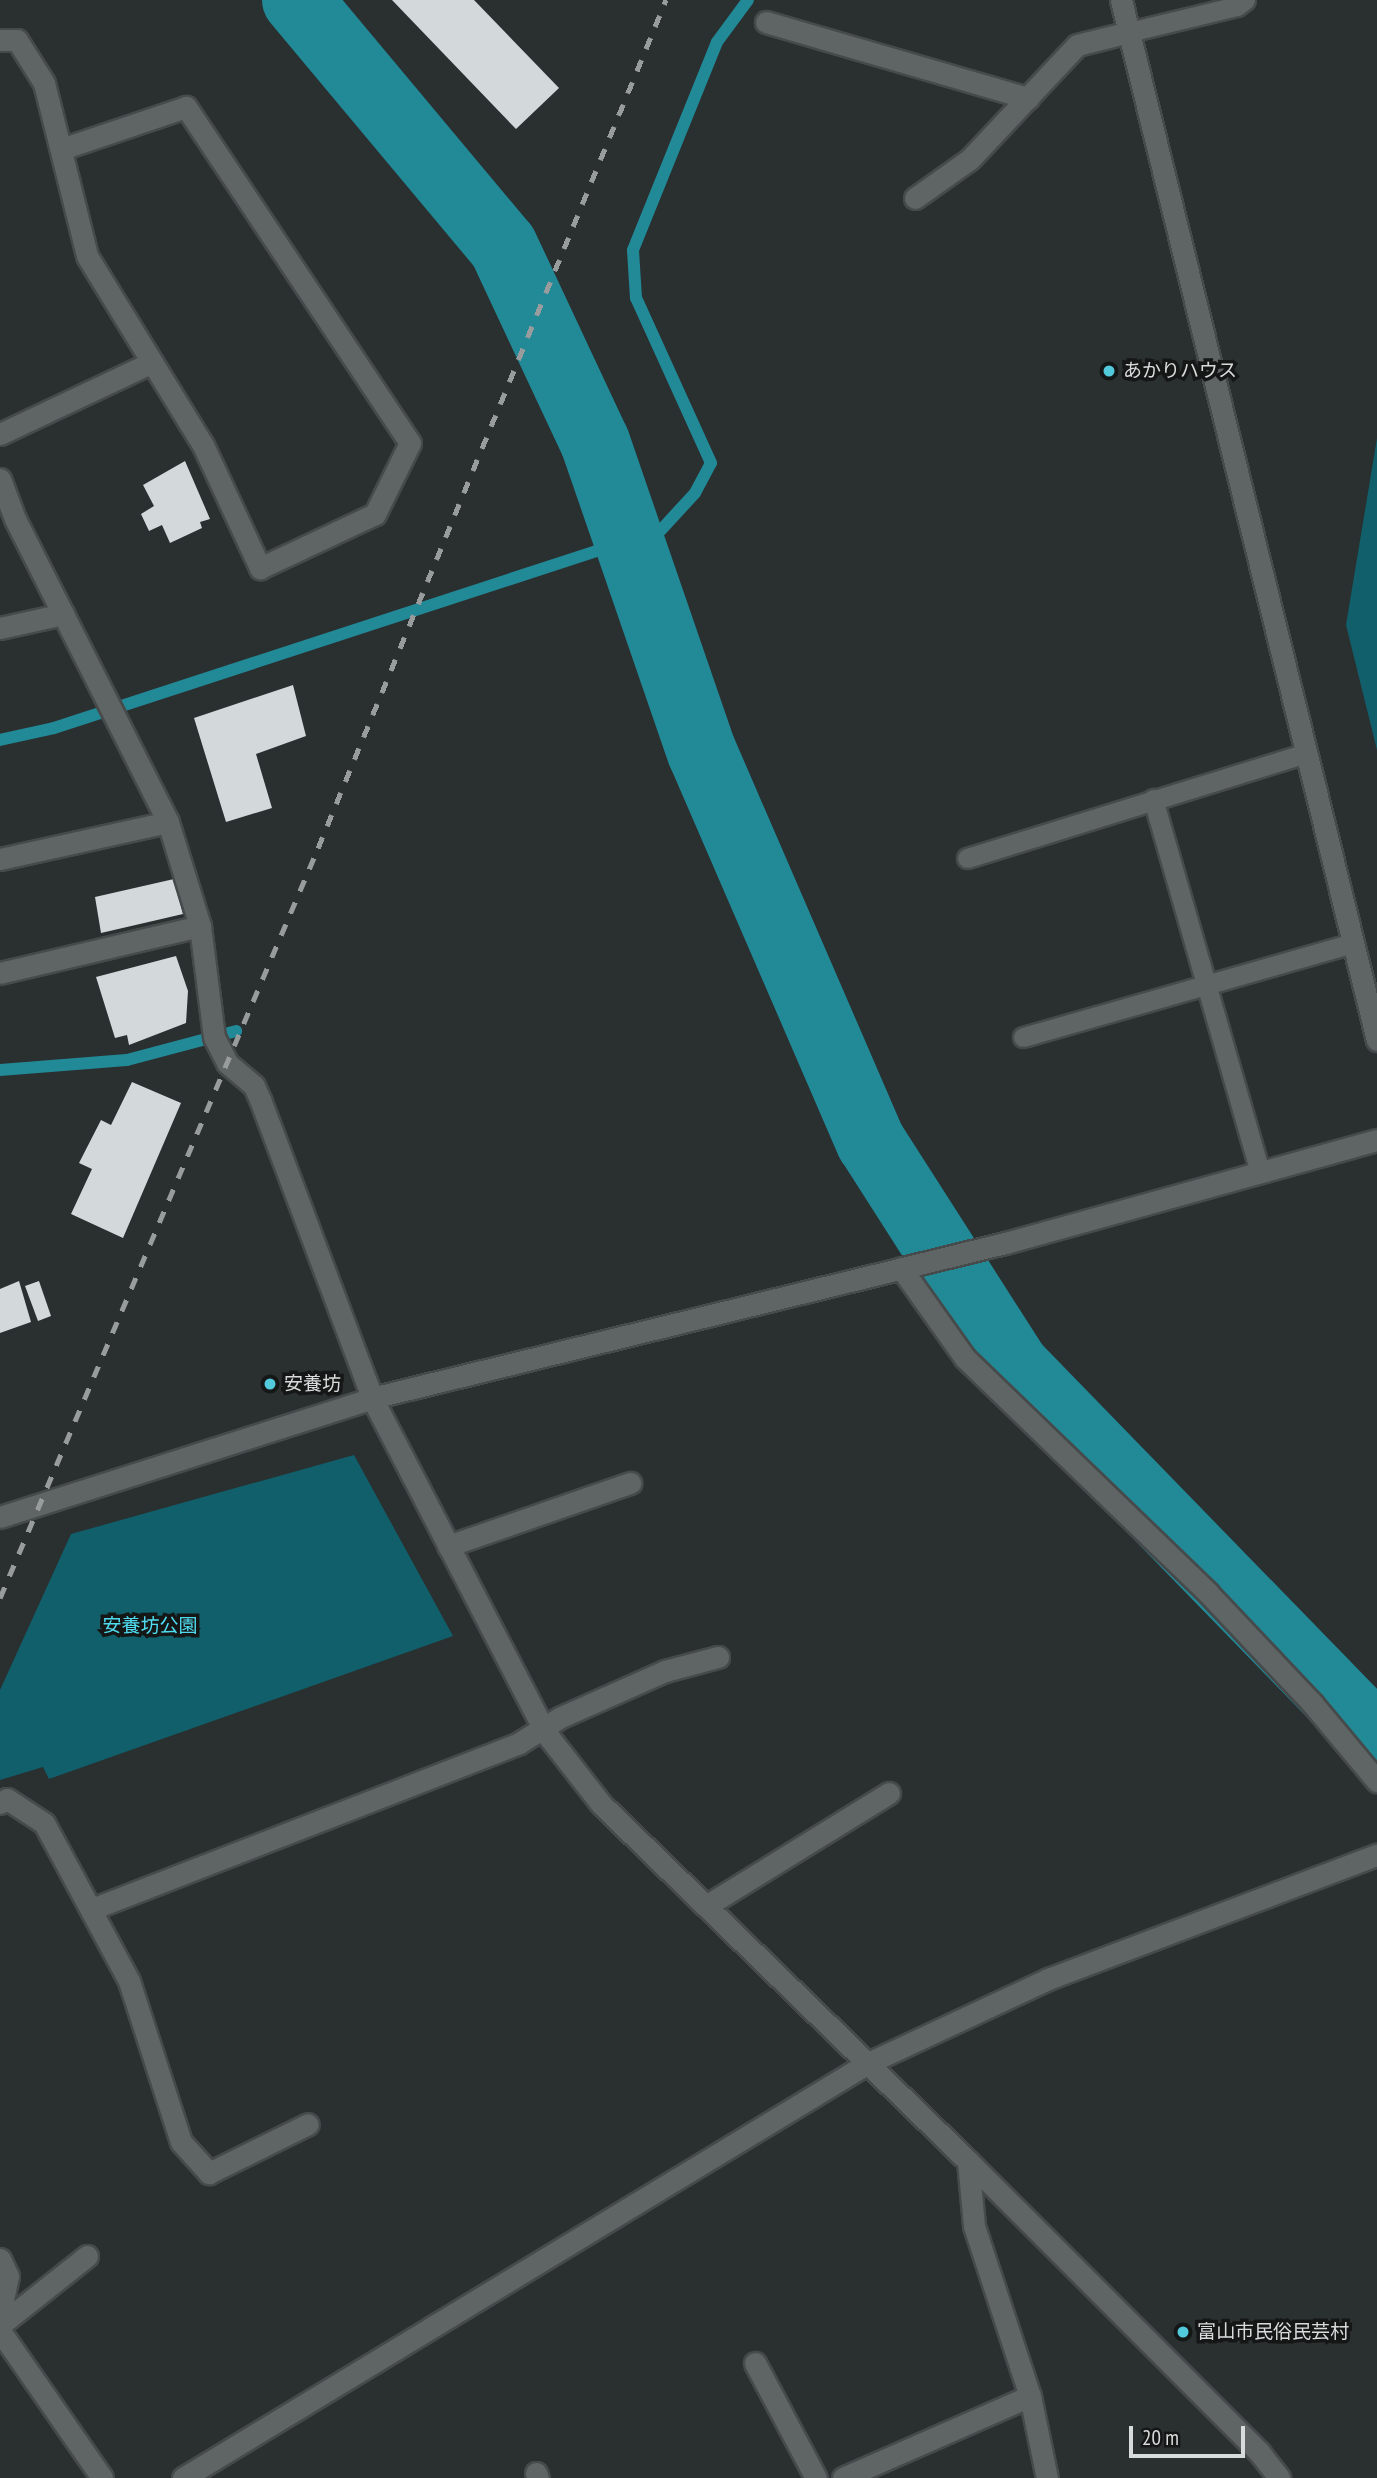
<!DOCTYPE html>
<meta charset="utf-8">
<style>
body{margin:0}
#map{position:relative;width:1377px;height:2478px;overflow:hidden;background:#2a2f30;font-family:"PT Sans Narrow","Noto Sans JP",sans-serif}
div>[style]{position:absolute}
.green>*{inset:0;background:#105f6a}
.stream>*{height:12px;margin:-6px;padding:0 6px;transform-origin:6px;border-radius:6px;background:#228997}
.river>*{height:70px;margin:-35px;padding:0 35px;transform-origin:35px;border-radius:35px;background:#228997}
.building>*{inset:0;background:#d3d9da}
.roads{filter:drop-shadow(2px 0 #464a4b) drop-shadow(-2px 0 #464a4b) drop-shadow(0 2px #464a4b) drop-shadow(0 -2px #464a4b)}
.lane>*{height:19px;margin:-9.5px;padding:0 9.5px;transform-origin:9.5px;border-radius:9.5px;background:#5f6464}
.street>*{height:21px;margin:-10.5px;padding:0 10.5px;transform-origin:10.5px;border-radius:10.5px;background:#5f6464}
.secondary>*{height:21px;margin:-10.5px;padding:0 10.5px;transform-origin:10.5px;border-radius:10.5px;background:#5f6464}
.rail>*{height:5px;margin-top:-2.5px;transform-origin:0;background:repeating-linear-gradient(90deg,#989c9c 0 12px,transparent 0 24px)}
.dots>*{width:19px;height:19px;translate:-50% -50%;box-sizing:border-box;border:4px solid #151717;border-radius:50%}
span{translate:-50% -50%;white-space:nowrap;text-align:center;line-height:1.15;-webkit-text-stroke:7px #151717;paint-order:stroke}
.poi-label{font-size:19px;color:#d8dbdb}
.left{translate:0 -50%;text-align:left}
.park-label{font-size:19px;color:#4fdcf0}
.scale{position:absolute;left:1129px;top:2426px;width:116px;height:32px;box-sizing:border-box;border:4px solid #d8dbdb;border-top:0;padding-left:9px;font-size:21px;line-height:24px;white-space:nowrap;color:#d8dbdb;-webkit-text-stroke:5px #151717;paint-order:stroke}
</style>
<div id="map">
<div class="green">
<i style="clip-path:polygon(1377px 438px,1377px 750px,1346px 625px)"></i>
<i style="clip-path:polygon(354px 1455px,453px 1636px,49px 1779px,43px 1767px,0 1780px,0 1690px,71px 1534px)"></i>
</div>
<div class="stream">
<i style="left:0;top:740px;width:55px;rotate:-12.5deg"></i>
<i style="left:54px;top:728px;width:638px;rotate:-18.07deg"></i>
<i style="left:661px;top:530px;width:50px;rotate:-47.4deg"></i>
<i style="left:695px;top:493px;width:34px;rotate:-62deg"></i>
<i style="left:711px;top:463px;width:181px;rotate:-114.4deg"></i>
<i style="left:636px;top:298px;width:48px;rotate:-93.6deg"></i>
<i style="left:633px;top:250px;width:224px;rotate:-68deg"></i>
<i style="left:717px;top:42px;width:52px;rotate:-53.6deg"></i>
<i style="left:0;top:1070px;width:127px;rotate:-4.5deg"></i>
<i style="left:127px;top:1060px;width:113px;rotate:-14.9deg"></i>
</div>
<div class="river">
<i style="left:297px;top:0;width:321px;rotate:50.1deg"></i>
<i style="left:503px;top:246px;width:217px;rotate:64.9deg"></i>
<i style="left:595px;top:442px;width:328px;rotate:71deg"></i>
<i style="left:702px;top:752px;width:425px;rotate:66.6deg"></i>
<i style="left:871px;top:1142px;width:267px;rotate:57.4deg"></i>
<i style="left:1015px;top:1367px;width:519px;rotate:45.78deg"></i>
</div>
<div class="building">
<i style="clip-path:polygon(392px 0,474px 0,559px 88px,516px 129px)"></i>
<i style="clip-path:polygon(185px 461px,210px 519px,200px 522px,202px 528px,170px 543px,162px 525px,149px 531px,141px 514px,154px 506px,143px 485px)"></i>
<i style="clip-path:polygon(293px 685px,306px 736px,256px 754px,272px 808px,226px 822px,194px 718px)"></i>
<i style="clip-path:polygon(174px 879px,183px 914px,101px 933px,95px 897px)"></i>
<i style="clip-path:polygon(176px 956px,188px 991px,186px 1023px,129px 1045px,127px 1035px,115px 1038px,96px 977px)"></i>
<i style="clip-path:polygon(132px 1082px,181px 1103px,123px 1238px,71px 1214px,92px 1169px,79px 1163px,101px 1120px,111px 1125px)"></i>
<i style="clip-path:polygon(19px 1281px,31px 1322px,0 1333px,0 1289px)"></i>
<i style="clip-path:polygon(39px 1281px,51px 1316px,38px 1321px,25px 1286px)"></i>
</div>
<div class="roads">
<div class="lane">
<i style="left:1129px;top:32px;width:111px;rotate:-13.5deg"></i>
<i style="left:1237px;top:6px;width:10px;rotate:-37deg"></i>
<i style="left:1153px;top:799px;width:389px;rotate:74deg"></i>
<i style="left:967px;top:858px;width:355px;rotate:-17.2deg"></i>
<i style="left:1023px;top:1037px;width:344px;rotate:-15.9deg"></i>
</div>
<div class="street">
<i style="left:1121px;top:0;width:1071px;rotate:76.17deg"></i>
<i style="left:766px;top:22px;width:273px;rotate:16.2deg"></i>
<i style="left:0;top:40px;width:17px"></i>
<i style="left:17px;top:40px;width:51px;rotate:57.9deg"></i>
<i style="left:44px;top:83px;width:178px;rotate:76deg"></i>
<i style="left:87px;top:256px;width:222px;rotate:58.5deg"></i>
<i style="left:203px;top:445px;width:136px;rotate:65.1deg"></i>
<i style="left:260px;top:568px;width:127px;rotate:-25.2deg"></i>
<i style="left:375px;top:514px;width:79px;rotate:-63.8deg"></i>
<i style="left:410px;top:443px;width:404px;rotate:-123.7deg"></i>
<i style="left:186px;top:107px;width:132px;rotate:161.4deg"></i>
<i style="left:915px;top:198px;width:67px;rotate:-35.3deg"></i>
<i style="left:970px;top:159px;width:156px;rotate:-46.8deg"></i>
<i style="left:1077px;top:45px;width:54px;rotate:-14deg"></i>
<i style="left:0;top:434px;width:168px;rotate:-25.3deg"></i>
<i style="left:0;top:479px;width:43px;rotate:69.4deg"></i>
<i style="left:15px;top:519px;width:339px;rotate:63.2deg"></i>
<i style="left:168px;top:822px;width:109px;rotate:72.9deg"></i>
<i style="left:200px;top:926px;width:205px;rotate:166.8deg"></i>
<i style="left:0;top:628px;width:65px;rotate:-12.5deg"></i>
<i style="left:0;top:859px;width:172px;rotate:-12.4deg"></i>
<i style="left:200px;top:926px;width:112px;rotate:82.8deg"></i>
<i style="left:214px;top:1037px;width:29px;rotate:63deg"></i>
<i style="left:227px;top:1063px;width:35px;rotate:40deg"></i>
<i style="left:254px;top:1086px;width:17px;rotate:66deg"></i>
<i style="left:261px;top:1102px;width:316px;rotate:69.4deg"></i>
<i style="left:901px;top:1268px;width:110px;rotate:54.6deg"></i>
<i style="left:965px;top:1358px;width:338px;rotate:44deg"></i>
<i style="left:1208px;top:1593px;width:151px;rotate:46.6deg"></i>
<i style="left:1312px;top:1703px;width:102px;rotate:50.2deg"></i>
<i style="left:448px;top:1546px;width:193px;rotate:-19.1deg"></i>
<i style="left:0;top:1803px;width:8px;rotate:-30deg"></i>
<i style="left:7px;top:1799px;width:44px;rotate:33deg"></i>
<i style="left:44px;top:1823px;width:179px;rotate:61.7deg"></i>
<i style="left:129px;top:1981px;width:169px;rotate:72.1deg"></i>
<i style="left:181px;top:2142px;width:42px;rotate:47.9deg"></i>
<i style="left:209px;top:2173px;width:110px;rotate:-26.3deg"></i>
<i style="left:706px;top:1906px;width:215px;rotate:-31.7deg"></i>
<i style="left:92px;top:1909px;width:458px;rotate:-21.2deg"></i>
<i style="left:519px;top:1743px;width:49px;rotate:-31.8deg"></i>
<i style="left:561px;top:1717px;width:114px;rotate:-23.9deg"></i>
<i style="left:665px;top:1671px;width:55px;rotate:-14.8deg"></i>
<i style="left:968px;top:2161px;width:65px;rotate:84.7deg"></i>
<i style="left:974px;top:2226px;width:179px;rotate:71.8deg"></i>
<i style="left:1030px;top:2396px;width:84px;rotate:78.3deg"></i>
<i style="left:0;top:2259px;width:19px;rotate:65deg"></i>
<i style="left:8px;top:2276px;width:40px;rotate:102deg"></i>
<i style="left:0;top:2325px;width:111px;rotate:-38.4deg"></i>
<i style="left:0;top:2331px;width:179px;rotate:55.2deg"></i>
<i style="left:755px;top:2363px;width:130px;rotate:62.1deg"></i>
<i style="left:536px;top:2473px;width:5px;rotate:68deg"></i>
<i style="left:183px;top:2478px;width:801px;rotate:-31.21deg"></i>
<i style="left:868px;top:2063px;width:199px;rotate:-25deg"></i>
<i style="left:1048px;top:1979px;width:352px;rotate:-20.7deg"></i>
<i style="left:843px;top:2478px;width:204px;rotate:-23.7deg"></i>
</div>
<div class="secondary">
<i style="left:372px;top:1398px;width:376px;rotate:62.6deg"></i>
<i style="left:545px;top:1732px;width:91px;rotate:52.1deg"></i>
<i style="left:601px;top:1804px;width:512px;rotate:44.21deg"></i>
<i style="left:968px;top:2161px;width:412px;rotate:45deg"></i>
<i style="left:1259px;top:2452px;width:33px;rotate:52deg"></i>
<i style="left:0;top:1517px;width:391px;rotate:-17.7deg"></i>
<i style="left:372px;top:1398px;width:652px;rotate:-13.76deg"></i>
<i style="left:1005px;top:1243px;width:386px;rotate:-15.5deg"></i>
</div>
</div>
<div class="rail">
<i style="left:0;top:1598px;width:815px;rotate:-67.02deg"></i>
<i style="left:318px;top:848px;width:917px;rotate:-67.69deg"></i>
</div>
<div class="dots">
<i style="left:1109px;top:371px;background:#53cadc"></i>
<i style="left:270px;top:1384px;background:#53cadc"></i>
<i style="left:1183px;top:2332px;background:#53cadc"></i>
</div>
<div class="poi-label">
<span class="left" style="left:1123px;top:371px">あかりハウス</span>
<span class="left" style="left:284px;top:1384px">安養坊</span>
<span class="left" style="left:1197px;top:2332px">富山市民俗民芸村</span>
</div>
<div class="park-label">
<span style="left:150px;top:1626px">安養坊公園</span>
</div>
<div class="scale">20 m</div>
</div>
